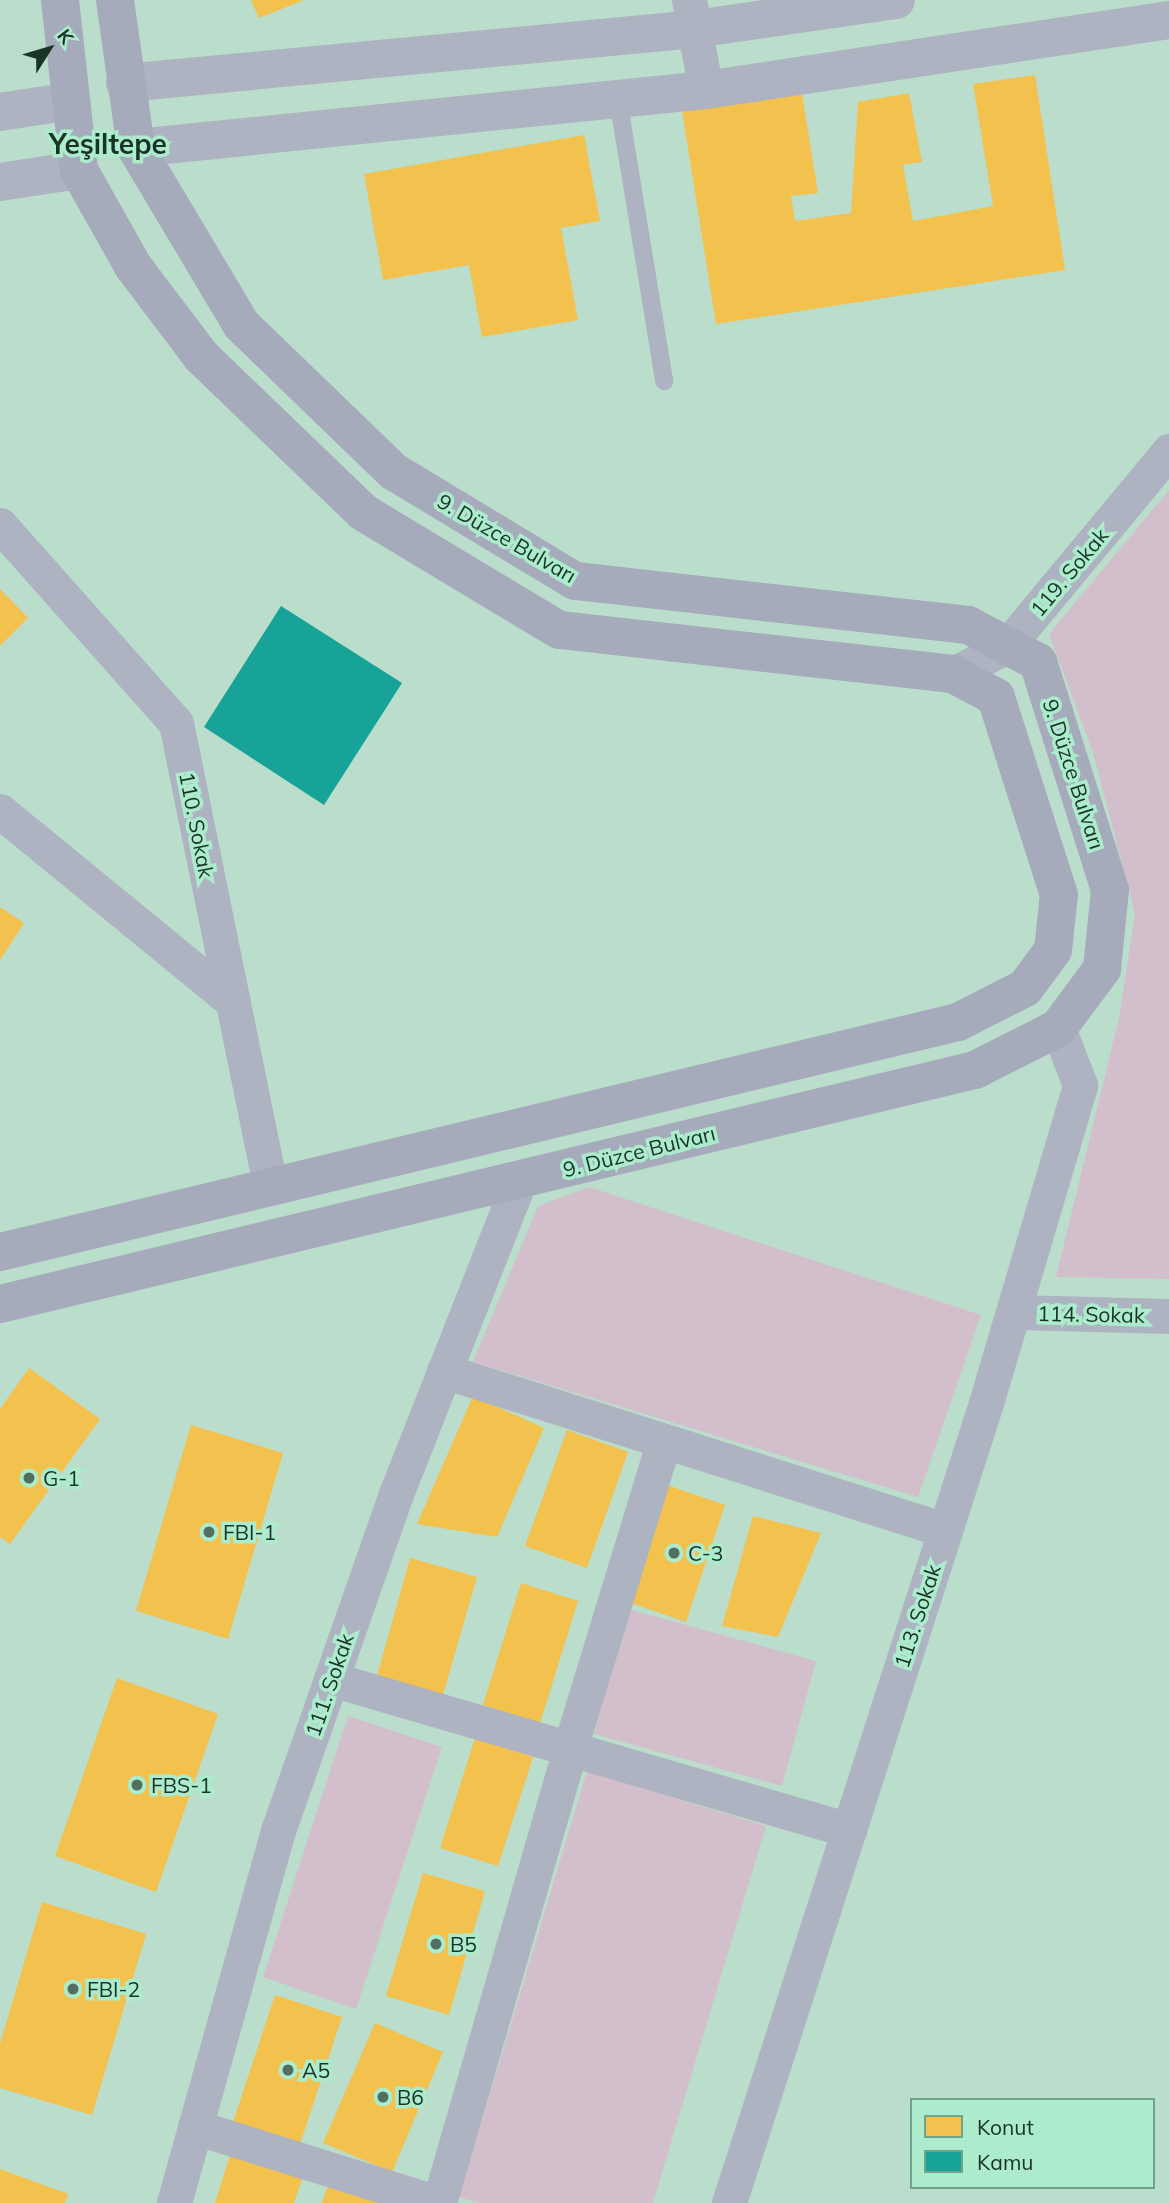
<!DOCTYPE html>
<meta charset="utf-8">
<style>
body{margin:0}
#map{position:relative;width:1169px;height:2203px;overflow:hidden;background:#bdc;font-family:Mulish,sans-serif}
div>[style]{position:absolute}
.green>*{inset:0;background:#d2bfcb}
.homes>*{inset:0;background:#f2c14e}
.public>*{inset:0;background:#17a398}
.service>*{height:18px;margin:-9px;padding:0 9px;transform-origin:9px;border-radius:9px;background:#aeb3c1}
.minor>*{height:35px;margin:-17.5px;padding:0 17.5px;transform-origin:17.5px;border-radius:17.5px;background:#aeb3c1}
.tertiary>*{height:38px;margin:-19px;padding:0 19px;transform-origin:19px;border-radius:19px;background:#aeb3c1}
.secondary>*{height:38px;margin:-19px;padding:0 19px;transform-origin:19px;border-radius:19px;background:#a6abbc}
.dots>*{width:19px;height:19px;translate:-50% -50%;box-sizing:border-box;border:4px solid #aceccd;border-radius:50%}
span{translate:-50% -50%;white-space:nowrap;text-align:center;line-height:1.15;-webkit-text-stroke:7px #aceccd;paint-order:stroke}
.street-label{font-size:21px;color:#193327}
.poi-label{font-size:21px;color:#193327}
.left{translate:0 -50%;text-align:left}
.district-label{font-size:28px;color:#193327;font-weight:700}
.legend{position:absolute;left:910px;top:2098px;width:245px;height:91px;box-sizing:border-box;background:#aceccd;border:2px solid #71a28b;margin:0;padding:9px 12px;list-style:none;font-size:21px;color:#193327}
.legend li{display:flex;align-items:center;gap:14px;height:35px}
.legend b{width:35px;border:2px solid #71a28b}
.north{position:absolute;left:14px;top:14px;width:70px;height:70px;-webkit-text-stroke:5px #aceccd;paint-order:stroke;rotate:53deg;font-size:19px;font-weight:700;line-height:28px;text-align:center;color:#193327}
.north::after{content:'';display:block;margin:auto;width:24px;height:32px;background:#193327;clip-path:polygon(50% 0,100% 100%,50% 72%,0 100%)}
</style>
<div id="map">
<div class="green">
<i style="clip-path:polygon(1169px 490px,1169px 1279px,1056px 1277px,1119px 1018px,1135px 914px,1093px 752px,1049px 634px)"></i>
<i style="clip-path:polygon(589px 1187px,981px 1315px,918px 1497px,473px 1362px,538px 1206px)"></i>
<i style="clip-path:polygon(628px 1609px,816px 1661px,782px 1786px,594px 1734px)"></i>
<i style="clip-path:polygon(348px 1716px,442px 1747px,356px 2009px,263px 1977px)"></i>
<i style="clip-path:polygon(587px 1771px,766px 1826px,653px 2203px,479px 2203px,459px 2197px)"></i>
</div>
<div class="homes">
<i style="clip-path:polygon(251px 0,304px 0,259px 18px)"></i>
<i style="clip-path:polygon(1035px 75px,1065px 270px,716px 324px,681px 105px,801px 87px,818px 193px,791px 196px,795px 221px,851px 213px,858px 102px,909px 93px,922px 162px,903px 165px,913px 221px,993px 206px,973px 84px)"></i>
<i style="clip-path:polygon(584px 135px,600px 221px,561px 228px,578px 320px,482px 337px,469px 265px,383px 280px,364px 174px)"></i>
<i style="clip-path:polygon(0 589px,28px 618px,0 646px)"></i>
<i style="clip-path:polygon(0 907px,24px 923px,0 960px)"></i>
<i style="clip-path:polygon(29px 1368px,100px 1419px,10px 1544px,0 1537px,0 1409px)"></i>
<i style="clip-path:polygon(473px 1396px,544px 1428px,497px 1537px,417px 1524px)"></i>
<i style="clip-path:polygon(191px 1425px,283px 1453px,228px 1639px,136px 1611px)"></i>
<i style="clip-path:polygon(567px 1430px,628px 1452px,587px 1568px,525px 1546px)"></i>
<i style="clip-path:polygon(661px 1483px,725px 1505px,686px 1622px,622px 1600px)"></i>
<i style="clip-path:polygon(753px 1516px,821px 1533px,778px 1637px,722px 1626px)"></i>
<i style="clip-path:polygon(410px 1558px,477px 1577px,443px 1695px,377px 1676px)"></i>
<i style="clip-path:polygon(521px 1583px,578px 1601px,540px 1723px,483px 1705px)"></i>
<i style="clip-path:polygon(117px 1678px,218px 1714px,156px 1892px,55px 1856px)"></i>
<i style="clip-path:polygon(475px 1738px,533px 1757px,498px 1866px,440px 1848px)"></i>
<i style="clip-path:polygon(423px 1873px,485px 1891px,449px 2015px,386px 1996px)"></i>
<i style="clip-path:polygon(42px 1902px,146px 1934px,92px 2115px,0 2088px,0 2044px)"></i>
<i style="clip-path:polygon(275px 1995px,342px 2017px,300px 2144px,233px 2122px)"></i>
<i style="clip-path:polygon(375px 2023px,443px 2052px,392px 2172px,323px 2143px)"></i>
<i style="clip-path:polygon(230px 2155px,302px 2179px,294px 2203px,215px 2203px)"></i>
<i style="clip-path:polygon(0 2169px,68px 2194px,65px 2203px,0 2203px)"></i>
<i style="clip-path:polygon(331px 2176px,393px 2203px,322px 2203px)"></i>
</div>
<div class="public">
<i style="clip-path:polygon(281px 606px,402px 683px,324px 805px,204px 727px)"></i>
</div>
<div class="service">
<i style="left:618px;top:99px;width:286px;rotate:80.7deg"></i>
</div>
<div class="minor">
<i style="left:689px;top:0;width:92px;rotate:79.3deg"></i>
<i style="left:0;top:525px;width:265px;rotate:48.4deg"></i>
<i style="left:176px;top:723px;width:473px;rotate:78.5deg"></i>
<i style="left:953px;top:674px;width:61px;rotate:-27.4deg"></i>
<i style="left:1007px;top:646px;width:254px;rotate:-50.3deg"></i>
<i style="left:0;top:811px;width:301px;rotate:39.3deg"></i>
<i style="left:1013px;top:1312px;width:156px;rotate:1.5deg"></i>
<i style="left:444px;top:1371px;width:526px;rotate:17.61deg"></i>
<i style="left:331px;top:1679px;width:540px;rotate:16.25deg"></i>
<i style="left:195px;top:2127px;width:255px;rotate:17.4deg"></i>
<i style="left:174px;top:2203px;width:389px;rotate:-74.4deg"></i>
<i style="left:279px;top:1828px;width:354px;rotate:-70.7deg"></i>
<i style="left:396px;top:1494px;width:338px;rotate:-68.5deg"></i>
<i style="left:439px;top:2203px;width:473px;rotate:-73.9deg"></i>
<i style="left:570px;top:1748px;width:321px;rotate:-73deg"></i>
<i style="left:729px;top:2203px;width:840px;rotate:-72.19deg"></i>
<i style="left:986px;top:1403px;width:332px;rotate:-73.5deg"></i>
<i style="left:1080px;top:1085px;width:61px;rotate:-111.1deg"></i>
</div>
<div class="tertiary">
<i style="left:125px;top:83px;width:573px;rotate:-5.41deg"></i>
<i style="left:695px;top:29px;width:203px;rotate:-8.2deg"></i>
<i style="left:0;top:112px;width:72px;rotate:-8.8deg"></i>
<i style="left:136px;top:148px;width:573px;rotate:-5.81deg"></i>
<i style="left:706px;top:90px;width:468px;rotate:-8.6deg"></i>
<i style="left:0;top:182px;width:80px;rotate:-8.6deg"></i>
</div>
<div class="secondary">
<i style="left:0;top:1252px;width:985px;rotate:-13.5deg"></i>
<i style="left:958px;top:1022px;width:75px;rotate:-26.9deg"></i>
<i style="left:1025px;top:988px;width:47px;rotate:-53.6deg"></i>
<i style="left:1053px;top:950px;width:55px;rotate:-83.8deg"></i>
<i style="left:1059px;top:895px;width:208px;rotate:-107.7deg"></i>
<i style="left:996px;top:697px;width:49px;rotate:-151.9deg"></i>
<i style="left:953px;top:674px;width:396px;rotate:-173.6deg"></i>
<i style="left:559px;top:630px;width:229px;rotate:-149deg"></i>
<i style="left:363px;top:512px;width:225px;rotate:-136.1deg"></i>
<i style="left:201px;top:356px;width:113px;rotate:-127.1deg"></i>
<i style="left:133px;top:266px;width:110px;rotate:-119.4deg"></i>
<i style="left:79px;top:170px;width:171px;rotate:-96.4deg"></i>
<i style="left:0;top:1304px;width:1003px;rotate:-13.5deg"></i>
<i style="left:975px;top:1070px;width:93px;rotate:-26.8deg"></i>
<i style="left:1058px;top:1028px;width:74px;rotate:-53.3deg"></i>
<i style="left:1102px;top:969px;width:79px;rotate:-84.2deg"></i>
<i style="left:1110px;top:890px;width:239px;rotate:-107.5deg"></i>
<i style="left:1038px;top:662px;width:79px;rotate:-152.1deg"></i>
<i style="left:968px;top:625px;width:395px;rotate:-173.6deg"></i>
<i style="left:575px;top:581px;width:211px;rotate:-148.9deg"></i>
<i style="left:394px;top:472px;width:213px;rotate:-136deg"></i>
<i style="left:241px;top:324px;width:205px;rotate:-120.8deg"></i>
<i style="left:136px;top:148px;width:149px;rotate:-98.1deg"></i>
</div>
<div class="dots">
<i style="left:29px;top:1478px;background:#526e61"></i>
<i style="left:209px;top:1532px;background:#526e61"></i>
<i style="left:674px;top:1553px;background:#526e61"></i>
<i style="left:137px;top:1785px;background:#526e61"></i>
<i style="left:436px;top:1944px;background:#526e61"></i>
<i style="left:73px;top:1989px;background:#526e61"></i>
<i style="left:288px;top:2070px;background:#526e61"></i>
<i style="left:383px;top:2097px;background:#526e61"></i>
</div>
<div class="street-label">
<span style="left:507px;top:538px;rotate:30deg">9. Düzce Bulvarı</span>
<span style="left:1069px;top:572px;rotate:-50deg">119. Sokak</span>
<span style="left:1074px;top:774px;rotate:72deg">9. Düzce Bulvarı</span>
<span style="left:197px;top:825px;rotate:79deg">110. Sokak</span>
<span style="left:639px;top:1151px;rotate:-14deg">9. Düzce Bulvarı</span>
<span style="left:1091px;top:1314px;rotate:1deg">114. Sokak</span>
<span style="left:917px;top:1616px;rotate:-72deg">113. Sokak</span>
<span style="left:329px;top:1685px;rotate:-71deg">111. Sokak</span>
</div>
<div class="poi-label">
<span class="left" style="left:43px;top:1478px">G-1</span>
<span class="left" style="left:223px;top:1532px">FBI-1</span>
<span class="left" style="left:688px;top:1553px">C-3</span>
<span class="left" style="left:151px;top:1785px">FBS-1</span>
<span class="left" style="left:450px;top:1944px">B5</span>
<span class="left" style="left:87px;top:1989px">FBI-2</span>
<span class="left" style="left:302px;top:2070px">A5</span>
<span class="left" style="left:397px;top:2097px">B6</span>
</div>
<div class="district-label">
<span style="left:108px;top:144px">Yeşiltepe</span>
</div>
<ul class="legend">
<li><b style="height:19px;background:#f2c14e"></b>Konut</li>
<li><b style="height:19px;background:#17a398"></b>Kamu</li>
</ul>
<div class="north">K</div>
</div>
